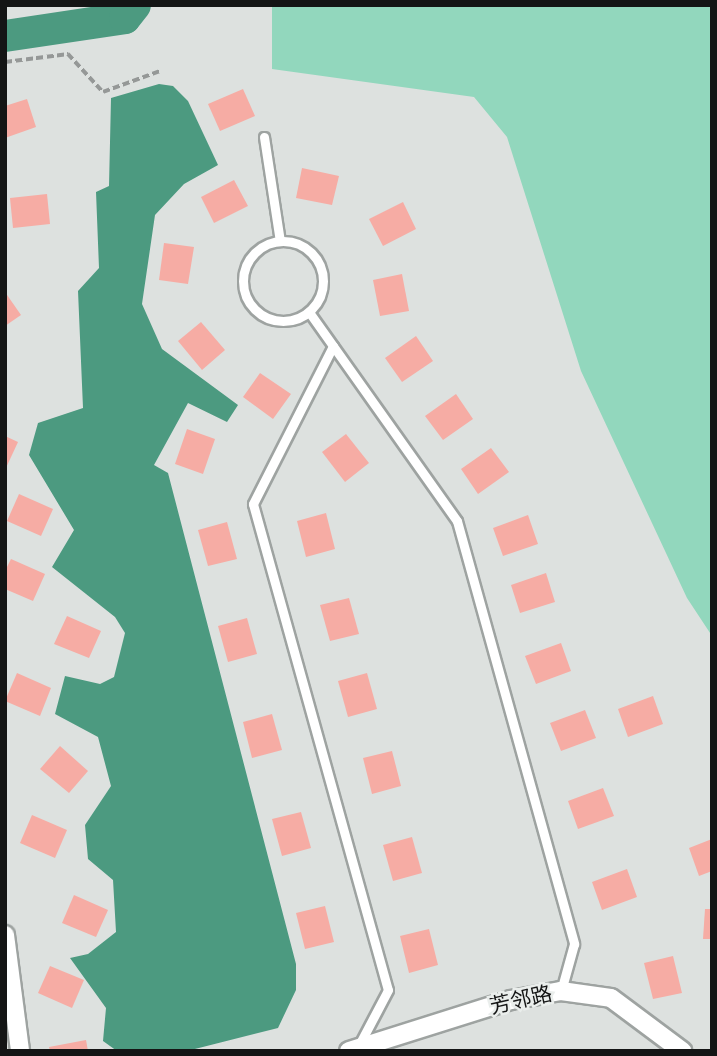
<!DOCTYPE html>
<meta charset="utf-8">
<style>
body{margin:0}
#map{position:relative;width:717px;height:1056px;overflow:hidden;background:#dde1df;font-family:"Space Grotesk","Noto Sans SC",sans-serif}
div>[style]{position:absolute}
.green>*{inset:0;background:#92d7bd}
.water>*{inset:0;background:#4c9a80}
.river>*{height:32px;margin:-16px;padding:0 16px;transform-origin:16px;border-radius:16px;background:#4c9a80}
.building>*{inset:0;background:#f6aca4}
.path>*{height:3.5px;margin-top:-1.75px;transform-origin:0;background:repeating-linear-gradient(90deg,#959897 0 7px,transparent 0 10.5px)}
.roads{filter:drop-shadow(2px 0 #9ea3a1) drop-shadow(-2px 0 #9ea3a1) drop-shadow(0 2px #9ea3a1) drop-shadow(0 -2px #9ea3a1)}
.lane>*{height:9px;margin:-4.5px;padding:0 4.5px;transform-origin:4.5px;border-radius:4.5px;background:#fff}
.lane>.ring{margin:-4.5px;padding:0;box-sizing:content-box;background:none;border:9px solid #fff;border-radius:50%}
.street>*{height:18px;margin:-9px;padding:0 9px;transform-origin:9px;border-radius:9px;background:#fff}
span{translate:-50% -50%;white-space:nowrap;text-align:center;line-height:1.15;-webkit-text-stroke:5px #eaeeec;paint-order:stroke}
.street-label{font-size:21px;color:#141515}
.frame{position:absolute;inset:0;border:7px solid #141515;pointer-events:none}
</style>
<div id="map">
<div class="green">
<i style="clip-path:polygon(272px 5px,712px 5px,712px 636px,687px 598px,581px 371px,507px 137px,474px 97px,272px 69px)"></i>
</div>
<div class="water">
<i style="clip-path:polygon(159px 84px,173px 86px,188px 101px,218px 165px,184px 184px,155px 215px,142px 304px,162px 349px,238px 405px,227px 422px,188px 403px,154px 465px,168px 473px,296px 964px,296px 990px,278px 1028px,187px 1051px,117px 1051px,103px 1041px,106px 1008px,70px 958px,88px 954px,116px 932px,113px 880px,88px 859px,85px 825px,111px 786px,98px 737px,55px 714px,65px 676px,100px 684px,114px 677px,125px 633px,115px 617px,52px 567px,74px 530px,29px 455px,38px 423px,83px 408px,78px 291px,99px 268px,96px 192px,109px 186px,111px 98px)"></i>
</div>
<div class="river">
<i style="left:5px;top:36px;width:121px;rotate:-8.5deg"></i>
<i style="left:125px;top:18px;width:16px;rotate:-52deg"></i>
</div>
<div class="building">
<i style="clip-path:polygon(243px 89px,255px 116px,220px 131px,208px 104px)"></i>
<i style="clip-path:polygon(27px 99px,36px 127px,5px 138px,5px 106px)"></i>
<i style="clip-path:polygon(302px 168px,339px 176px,332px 205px,296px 198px)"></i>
<i style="clip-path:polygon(234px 180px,248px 206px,214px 223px,201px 197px)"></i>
<i style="clip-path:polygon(47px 194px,50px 224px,13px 228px,10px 198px)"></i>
<i style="clip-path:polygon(403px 202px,416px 229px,383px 246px,369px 219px)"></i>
<i style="clip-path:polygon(164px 243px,194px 247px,188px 284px,159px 280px)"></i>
<i style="clip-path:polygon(402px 274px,409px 311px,380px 316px,373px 280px)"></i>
<i style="clip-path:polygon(5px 292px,21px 315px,5px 326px)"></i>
<i style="clip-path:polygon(201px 322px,225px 350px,202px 370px,178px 341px)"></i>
<i style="clip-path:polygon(416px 336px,433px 361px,402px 382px,385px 358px)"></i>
<i style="clip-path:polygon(260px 373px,291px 394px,273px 419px,243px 397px)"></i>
<i style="clip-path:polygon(456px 394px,473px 419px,443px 440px,425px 416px)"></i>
<i style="clip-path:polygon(187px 429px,215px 439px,203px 474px,175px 464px)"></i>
<i style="clip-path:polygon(346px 434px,369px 463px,345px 482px,322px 452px)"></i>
<i style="clip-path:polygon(5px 436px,18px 442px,5px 470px)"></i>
<i style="clip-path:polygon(491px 448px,509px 472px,478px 494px,461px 469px)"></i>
<i style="clip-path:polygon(19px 494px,53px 509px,41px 536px,7px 521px)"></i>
<i style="clip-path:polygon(326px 513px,335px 549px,306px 557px,297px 521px)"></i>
<i style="clip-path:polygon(528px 515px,538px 544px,503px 556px,493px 528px)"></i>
<i style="clip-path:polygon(227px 522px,237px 559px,208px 566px,198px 530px)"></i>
<i style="clip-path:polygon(11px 559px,45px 574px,33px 601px,5px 589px,5px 571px)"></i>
<i style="clip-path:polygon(546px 573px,555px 602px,520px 613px,511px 585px)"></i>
<i style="clip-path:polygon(349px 598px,359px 634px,330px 641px,320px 605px)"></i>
<i style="clip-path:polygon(67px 616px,101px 631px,89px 658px,54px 644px)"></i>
<i style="clip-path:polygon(247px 618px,257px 654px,228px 662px,218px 626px)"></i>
<i style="clip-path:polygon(561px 643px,571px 671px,536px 684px,525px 656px)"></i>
<i style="clip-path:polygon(17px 673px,51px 688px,40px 716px,5px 701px)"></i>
<i style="clip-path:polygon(367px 673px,377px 709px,348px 717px,338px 681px)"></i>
<i style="clip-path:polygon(653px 696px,663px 724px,628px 737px,618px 709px)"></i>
<i style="clip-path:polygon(585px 710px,596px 738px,561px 751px,550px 723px)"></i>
<i style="clip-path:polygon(272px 714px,282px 750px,252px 758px,243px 722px)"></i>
<i style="clip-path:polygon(60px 746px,88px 771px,69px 793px,40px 769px)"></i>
<i style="clip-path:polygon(392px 751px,401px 786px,372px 794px,363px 758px)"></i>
<i style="clip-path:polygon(603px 788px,614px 816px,578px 829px,568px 801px)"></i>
<i style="clip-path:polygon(301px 812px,311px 848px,282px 856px,272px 819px)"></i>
<i style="clip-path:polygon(32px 815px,67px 830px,55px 858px,20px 843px)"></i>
<i style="clip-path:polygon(412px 837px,422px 873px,393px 881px,383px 845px)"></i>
<i style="clip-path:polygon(712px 839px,712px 871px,699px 876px,689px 848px)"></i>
<i style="clip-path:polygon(627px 869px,637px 897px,602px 910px,592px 882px)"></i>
<i style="clip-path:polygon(74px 895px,108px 910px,96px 937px,62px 923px)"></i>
<i style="clip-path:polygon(325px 906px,334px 942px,305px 949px,296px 913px)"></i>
<i style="clip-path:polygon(705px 909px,712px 909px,712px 939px,703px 939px)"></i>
<i style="clip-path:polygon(429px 929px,438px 965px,409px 973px,400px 936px)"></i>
<i style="clip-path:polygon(673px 956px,682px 993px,653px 999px,644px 963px)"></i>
<i style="clip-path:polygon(50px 966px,84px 980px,72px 1008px,38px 993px)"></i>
<i style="clip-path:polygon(86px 1040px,88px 1051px,50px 1051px,49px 1047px)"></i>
</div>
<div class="path">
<i style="left:5px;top:62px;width:64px;rotate:-7.2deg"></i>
<i style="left:68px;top:54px;width:52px;rotate:47.4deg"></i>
<i style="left:103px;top:92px;width:61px;rotate:-20.2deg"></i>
</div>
<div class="roads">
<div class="lane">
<i style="left:264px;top:137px;width:105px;rotate:81.3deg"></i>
<i class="ring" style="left:243px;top:241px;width:71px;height:71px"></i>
<i style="left:309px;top:312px;width:256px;rotate:54.7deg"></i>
<i style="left:457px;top:521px;width:439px;rotate:74.5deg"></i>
<i style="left:574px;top:944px;width:49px;rotate:105.5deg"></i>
<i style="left:333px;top:346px;width:177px;rotate:116.9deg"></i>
<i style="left:253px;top:504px;width:504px;rotate:74.48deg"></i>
<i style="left:388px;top:990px;width:64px;rotate:117.8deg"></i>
</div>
<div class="street">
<i style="left:5px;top:935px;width:117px;rotate:82.6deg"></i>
<i style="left:349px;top:1051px;width:170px;rotate:-17.5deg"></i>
<i style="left:511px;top:1000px;width:51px;rotate:-10.2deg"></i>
<i style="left:561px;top:991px;width:50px;rotate:8deg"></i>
<i style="left:611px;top:998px;width:89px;rotate:36.7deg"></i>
</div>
</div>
<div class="street-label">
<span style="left:521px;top:1000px;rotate:-13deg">芳邻路</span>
</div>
<div class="frame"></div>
</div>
